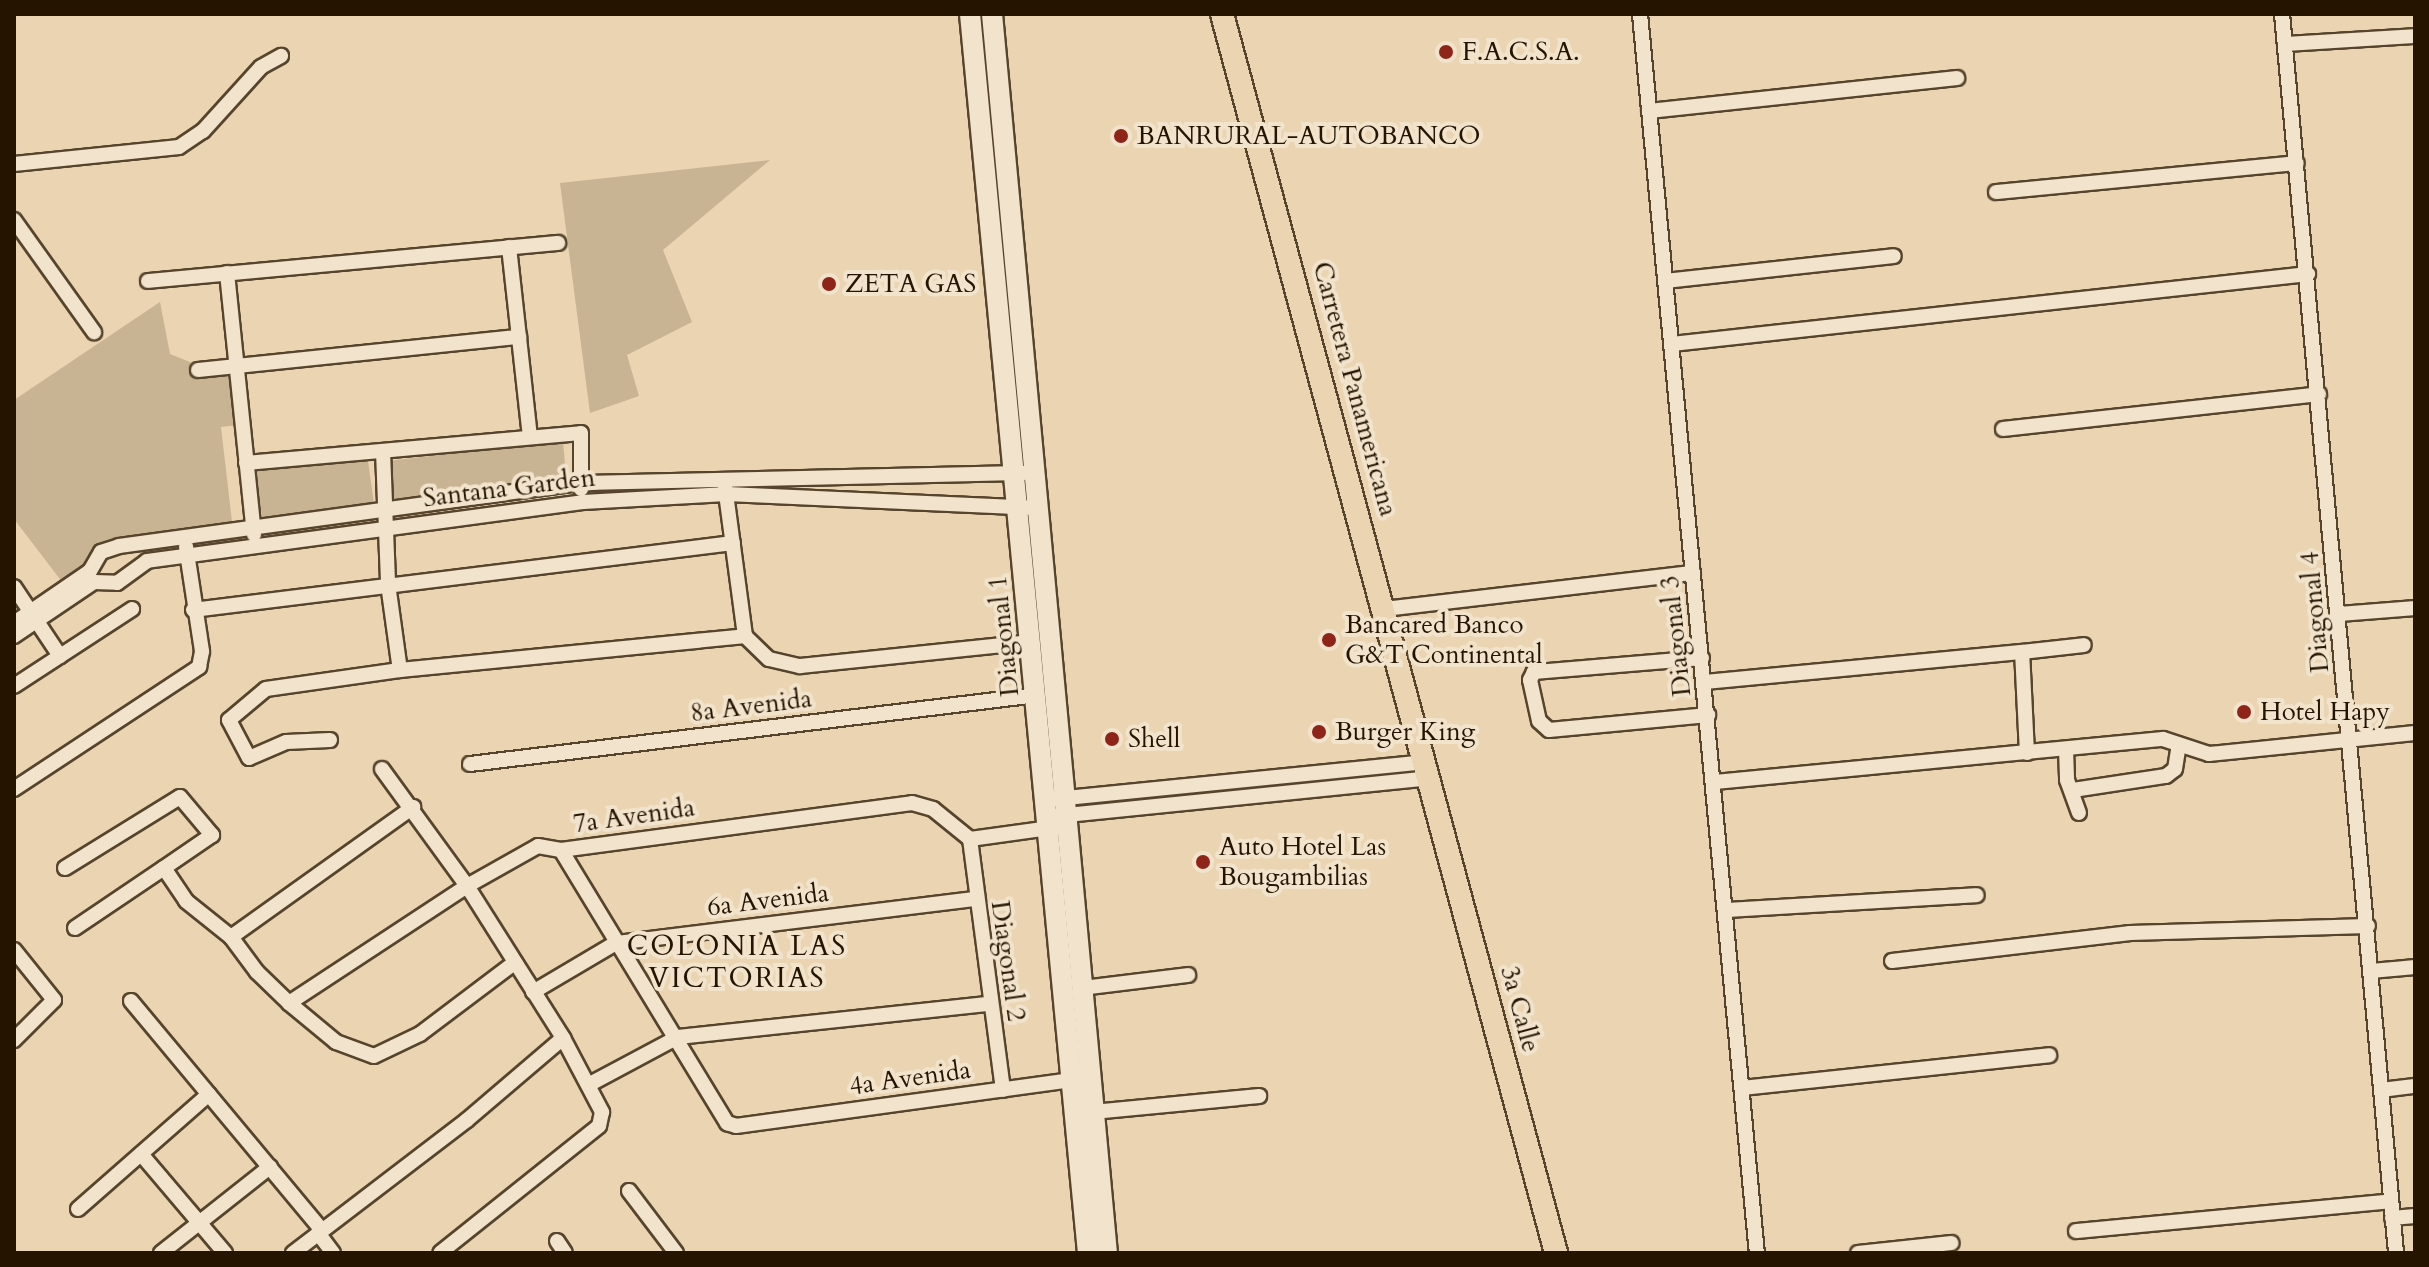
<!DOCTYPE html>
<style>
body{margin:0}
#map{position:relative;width:2429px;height:1267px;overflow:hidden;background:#ead4b1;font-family:Cardo,serif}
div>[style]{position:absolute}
.green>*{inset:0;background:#c8b393}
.roads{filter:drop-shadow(2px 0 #56442c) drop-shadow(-2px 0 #56442c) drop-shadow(0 2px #56442c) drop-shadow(0 -2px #56442c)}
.street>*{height:14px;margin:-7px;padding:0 7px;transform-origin:7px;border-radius:7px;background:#f1e3cc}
.secondary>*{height:20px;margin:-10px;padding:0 10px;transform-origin:10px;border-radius:10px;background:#f1e3cc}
.primary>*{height:22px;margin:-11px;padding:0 11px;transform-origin:11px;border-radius:11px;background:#ead4b1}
.dots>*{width:22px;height:22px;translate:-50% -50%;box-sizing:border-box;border:4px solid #f1e3cc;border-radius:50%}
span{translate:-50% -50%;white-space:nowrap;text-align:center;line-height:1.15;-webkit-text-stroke:8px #f1e3cc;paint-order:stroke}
.poi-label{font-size:26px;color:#241400}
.left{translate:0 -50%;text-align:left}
.street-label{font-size:26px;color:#241400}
.neighbourhood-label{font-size:28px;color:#241400;letter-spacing:2px}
.frame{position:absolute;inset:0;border:16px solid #241400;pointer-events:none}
</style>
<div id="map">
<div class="green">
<i style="clip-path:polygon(770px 160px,663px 250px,692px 322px,627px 355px,639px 396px,590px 413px,560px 183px)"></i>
<i style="clip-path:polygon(160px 302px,170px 354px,190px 362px,194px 379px,231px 373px,237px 425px,221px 427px,232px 522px,131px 548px,119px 546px,66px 587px,14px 519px,14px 400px)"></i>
<i style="clip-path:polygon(563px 441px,566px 477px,391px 502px,387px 461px)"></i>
<i style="clip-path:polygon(368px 461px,374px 504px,263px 522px,255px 470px)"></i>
</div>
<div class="roads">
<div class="street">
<i style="left:1640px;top:14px;width:1245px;rotate:84.61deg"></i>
<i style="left:2282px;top:14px;width:1244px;rotate:84.74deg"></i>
<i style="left:2285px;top:44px;width:130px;rotate:-3.5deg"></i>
<i style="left:1649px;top:111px;width:310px;rotate:-6.1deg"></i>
<i style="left:14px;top:164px;width:166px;rotate:-5.9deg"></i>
<i style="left:179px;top:147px;width:29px;rotate:-34deg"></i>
<i style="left:203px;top:131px;width:86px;rotate:-47.8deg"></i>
<i style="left:261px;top:67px;width:23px;rotate:-29deg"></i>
<i style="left:1996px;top:192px;width:302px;rotate:-5.5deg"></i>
<i style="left:14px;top:220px;width:138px;rotate:54.5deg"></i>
<i style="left:509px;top:247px;width:191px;rotate:83.7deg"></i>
<i style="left:227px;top:273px;width:263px;rotate:84.1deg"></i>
<i style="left:148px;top:281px;width:412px;rotate:-5.3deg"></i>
<i style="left:1665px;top:281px;width:230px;rotate:-6.2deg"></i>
<i style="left:1672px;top:344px;width:640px;rotate:-6.28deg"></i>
<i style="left:198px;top:370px;width:323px;rotate:-5.9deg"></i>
<i style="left:2003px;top:429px;width:318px;rotate:-6.3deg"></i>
<i style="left:383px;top:451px;width:133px;rotate:87.8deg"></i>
<i style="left:388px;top:584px;width:87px;rotate:82.1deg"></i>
<i style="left:246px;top:463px;width:336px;rotate:-5.1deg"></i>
<i style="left:581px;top:433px;width:56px;rotate:90deg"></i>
<i style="left:725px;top:486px;width:151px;rotate:82.4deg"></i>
<i style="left:745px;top:636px;width:33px;rotate:44deg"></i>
<i style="left:769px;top:659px;width:32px;rotate:13deg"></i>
<i style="left:800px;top:666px;width:233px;rotate:-5.9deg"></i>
<i style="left:14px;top:587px;width:83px;rotate:56.3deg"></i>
<i style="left:1385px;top:609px;width:310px;rotate:-6.7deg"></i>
<i style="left:193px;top:610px;width:544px;rotate:-7.07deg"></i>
<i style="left:2340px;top:614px;width:75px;rotate:-4.6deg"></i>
<i style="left:14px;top:623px;width:92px;rotate:-34.4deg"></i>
<i style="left:90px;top:571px;width:22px;rotate:-60deg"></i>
<i style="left:101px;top:552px;width:19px;rotate:-18deg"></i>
<i style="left:119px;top:546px;width:466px;rotate:-7.8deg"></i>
<i style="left:581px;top:483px;width:453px;rotate:-1.3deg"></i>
<i style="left:14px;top:636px;width:97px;rotate:-34deg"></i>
<i style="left:94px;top:582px;width:23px;rotate:2deg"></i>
<i style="left:117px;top:583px;width:37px;rotate:-36deg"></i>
<i style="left:147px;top:561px;width:440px;rotate:-7.7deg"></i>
<i style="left:583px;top:502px;width:144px;rotate:-3.2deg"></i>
<i style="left:727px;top:494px;width:311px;rotate:2.6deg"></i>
<i style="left:1702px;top:658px;width:169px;rotate:175.2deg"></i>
<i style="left:1534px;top:672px;width:9px;rotate:117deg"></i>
<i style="left:1530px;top:680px;width:42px;rotate:77.6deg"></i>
<i style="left:1539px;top:721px;width:13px;rotate:42deg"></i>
<i style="left:1549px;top:730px;width:160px;rotate:-5.4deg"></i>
<i style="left:1704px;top:682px;width:319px;rotate:-5.4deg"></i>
<i style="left:14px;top:686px;width:141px;rotate:-33.1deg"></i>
<i style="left:330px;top:740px;width:44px;rotate:177.4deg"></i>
<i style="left:286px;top:742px;width:40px;rotate:156.6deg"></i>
<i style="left:249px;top:758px;width:43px;rotate:-117.8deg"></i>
<i style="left:229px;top:720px;width:48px;rotate:-40deg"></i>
<i style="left:266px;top:689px;width:135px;rotate:-8.1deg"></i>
<i style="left:400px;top:670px;width:347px;rotate:-5.6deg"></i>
<i style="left:2066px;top:749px;width:31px;rotate:88deg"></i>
<i style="left:2067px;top:780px;width:35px;rotate:70deg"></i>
<i style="left:2027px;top:753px;width:101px;rotate:-92.8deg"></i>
<i style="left:2022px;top:652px;width:62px;rotate:-6.4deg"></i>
<i style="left:470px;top:764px;width:571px;rotate:-6.94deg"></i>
<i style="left:382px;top:769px;width:145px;rotate:54deg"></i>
<i style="left:467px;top:886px;width:180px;rotate:57.7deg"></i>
<i style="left:563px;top:1038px;width:84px;rotate:62.2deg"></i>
<i style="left:602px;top:1112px;width:14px;rotate:102deg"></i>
<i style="left:599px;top:1126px;width:203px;rotate:141.4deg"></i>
<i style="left:1715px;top:782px;width:450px;rotate:-5.5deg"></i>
<i style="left:2163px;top:739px;width:48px;rotate:18.1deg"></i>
<i style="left:2209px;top:754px;width:207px;rotate:-5.8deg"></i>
<i style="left:14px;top:789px;width:222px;rotate:-33.4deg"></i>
<i style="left:199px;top:667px;width:16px;rotate:-79deg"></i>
<i style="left:202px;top:651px;width:106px;rotate:-98.7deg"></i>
<i style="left:2073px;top:790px;width:94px;rotate:-8.6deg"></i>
<i style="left:2166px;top:776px;width:11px;rotate:-38deg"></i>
<i style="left:2175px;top:769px;width:25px;rotate:-81deg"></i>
<i style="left:1056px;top:799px;width:372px;rotate:-5.7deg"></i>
<i style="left:1057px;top:816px;width:376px;rotate:-5.8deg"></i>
<i style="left:970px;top:839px;width:253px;rotate:82.5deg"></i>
<i style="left:970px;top:839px;width:87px;rotate:-7.9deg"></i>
<i style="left:561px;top:850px;width:320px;rotate:58.7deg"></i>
<i style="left:727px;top:1123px;width:9px;rotate:18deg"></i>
<i style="left:736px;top:1126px;width:346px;rotate:-7.8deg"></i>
<i style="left:65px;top:868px;width:135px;rotate:-31.7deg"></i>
<i style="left:180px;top:797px;width:50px;rotate:49.9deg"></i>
<i style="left:212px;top:835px;width:58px;rotate:145.5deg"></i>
<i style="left:1726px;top:910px;width:251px;rotate:-3.4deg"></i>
<i style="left:75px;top:928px;width:107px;rotate:-34deg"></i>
<i style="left:164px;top:868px;width:40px;rotate:56deg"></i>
<i style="left:186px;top:901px;width:58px;rotate:38.7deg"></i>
<i style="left:231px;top:937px;width:44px;rotate:53.4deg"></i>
<i style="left:257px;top:972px;width:45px;rotate:44.1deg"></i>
<i style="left:289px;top:1003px;width:61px;rotate:39.7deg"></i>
<i style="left:336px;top:1042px;width:40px;rotate:20.2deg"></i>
<i style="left:374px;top:1056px;width:51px;rotate:-25.6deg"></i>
<i style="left:420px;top:1034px;width:116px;rotate:-37deg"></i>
<i style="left:231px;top:937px;width:224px;rotate:-35.5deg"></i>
<i style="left:14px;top:950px;width:64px;rotate:51.3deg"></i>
<i style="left:54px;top:1000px;width:57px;rotate:135deg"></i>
<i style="left:1892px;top:961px;width:240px;rotate:-6.7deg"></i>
<i style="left:2130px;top:933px;width:238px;rotate:-1.7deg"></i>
<i style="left:2371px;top:971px;width:44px;rotate:-5.2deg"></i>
<i style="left:1082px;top:988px;width:107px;rotate:-7deg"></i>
<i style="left:533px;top:992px;width:96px;rotate:-30.6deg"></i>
<i style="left:616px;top:943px;width:362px;rotate:-7deg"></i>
<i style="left:131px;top:1001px;width:298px;rotate:50.2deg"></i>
<i style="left:289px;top:1003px;width:213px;rotate:-33.3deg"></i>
<i style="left:467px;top:886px;width:81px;rotate:-29.4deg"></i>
<i style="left:538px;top:846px;width:23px;rotate:10deg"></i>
<i style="left:561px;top:850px;width:354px;rotate:-7.6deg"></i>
<i style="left:912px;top:803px;width:22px;rotate:16deg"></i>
<i style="left:933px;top:809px;width:48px;rotate:39deg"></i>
<i style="left:590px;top:1084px;width:100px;rotate:-28.1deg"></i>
<i style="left:678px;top:1037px;width:313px;rotate:-6.1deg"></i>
<i style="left:1742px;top:1088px;width:309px;rotate:-6.1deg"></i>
<i style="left:2381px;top:1090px;width:34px;rotate:-7deg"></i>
<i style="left:1093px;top:1112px;width:167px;rotate:-5.5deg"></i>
<i style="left:141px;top:1154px;width:130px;rotate:49.7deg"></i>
<i style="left:629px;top:1191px;width:78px;rotate:52.8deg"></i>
<i style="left:78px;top:1209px;width:174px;rotate:-41.3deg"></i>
<i style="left:2392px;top:1218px;width:23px;rotate:-5deg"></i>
<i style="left:2076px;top:1231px;width:316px;rotate:-5.4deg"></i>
<i style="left:318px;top:1233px;width:25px;rotate:53deg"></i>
<i style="left:557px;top:1241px;width:14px;rotate:56deg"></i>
<i style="left:161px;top:1253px;width:139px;rotate:-38.3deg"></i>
<i style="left:293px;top:1253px;width:219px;rotate:-37.4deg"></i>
<i style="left:467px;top:1120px;width:126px;rotate:-40.5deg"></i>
<i style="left:1858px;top:1253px;width:94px;rotate:-6.1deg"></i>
</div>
<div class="secondary">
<i style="left:970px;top:14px;width:1245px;rotate:84.56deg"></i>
<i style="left:992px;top:14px;width:1244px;rotate:84.7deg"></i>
</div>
<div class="primary">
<i style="left:1222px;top:14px;width:1283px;rotate:74.91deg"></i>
</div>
</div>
<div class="dots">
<i style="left:1446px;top:52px;background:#8f2418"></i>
<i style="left:1121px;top:136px;background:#8f2418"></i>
<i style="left:829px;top:284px;background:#8f2418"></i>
<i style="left:1329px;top:640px;background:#8f2418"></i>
<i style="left:2244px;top:712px;background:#8f2418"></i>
<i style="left:1319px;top:732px;background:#8f2418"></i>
<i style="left:1112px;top:739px;background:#8f2418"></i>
<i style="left:1203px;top:862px;background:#8f2418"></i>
</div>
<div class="poi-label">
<span class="left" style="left:1462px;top:52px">F.A.C.S.A.</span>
<span class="left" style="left:1137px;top:136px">BANRURAL-AUTOBANCO</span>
<span class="left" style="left:845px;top:284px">ZETA GAS</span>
<span class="left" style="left:1345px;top:640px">Bancared Banco<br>G&amp;T Continental</span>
<span class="left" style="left:2260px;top:712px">Hotel Hapy</span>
<span class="left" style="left:1335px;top:732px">Burger King</span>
<span class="left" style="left:1128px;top:739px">Shell</span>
<span class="left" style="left:1219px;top:862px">Auto Hotel Las<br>Bougambilias</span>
</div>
<div class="street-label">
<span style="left:1355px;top:389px;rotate:75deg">Carretera Panamericana</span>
<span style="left:509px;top:488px;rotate:-7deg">Santana Garden</span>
<span style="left:2315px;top:612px;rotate:-95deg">Diagonal 4</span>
<span style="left:1004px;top:636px;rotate:-96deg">Diagonal 1</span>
<span style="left:1676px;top:636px;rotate:-96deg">Diagonal 3</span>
<span style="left:751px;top:706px;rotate:-7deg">8a Avenida</span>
<span style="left:634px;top:816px;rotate:-8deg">7a Avenida</span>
<span style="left:768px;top:900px;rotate:-7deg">6a Avenida</span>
<span style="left:1008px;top:961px;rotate:82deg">Diagonal 2</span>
<span style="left:1520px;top:1009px;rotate:75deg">3a Calle</span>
<span style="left:910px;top:1078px;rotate:-8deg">4a Avenida</span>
</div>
<div class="neighbourhood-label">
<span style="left:737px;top:962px">COLONIA LAS<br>VICTORIAS</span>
</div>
<div class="frame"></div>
</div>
